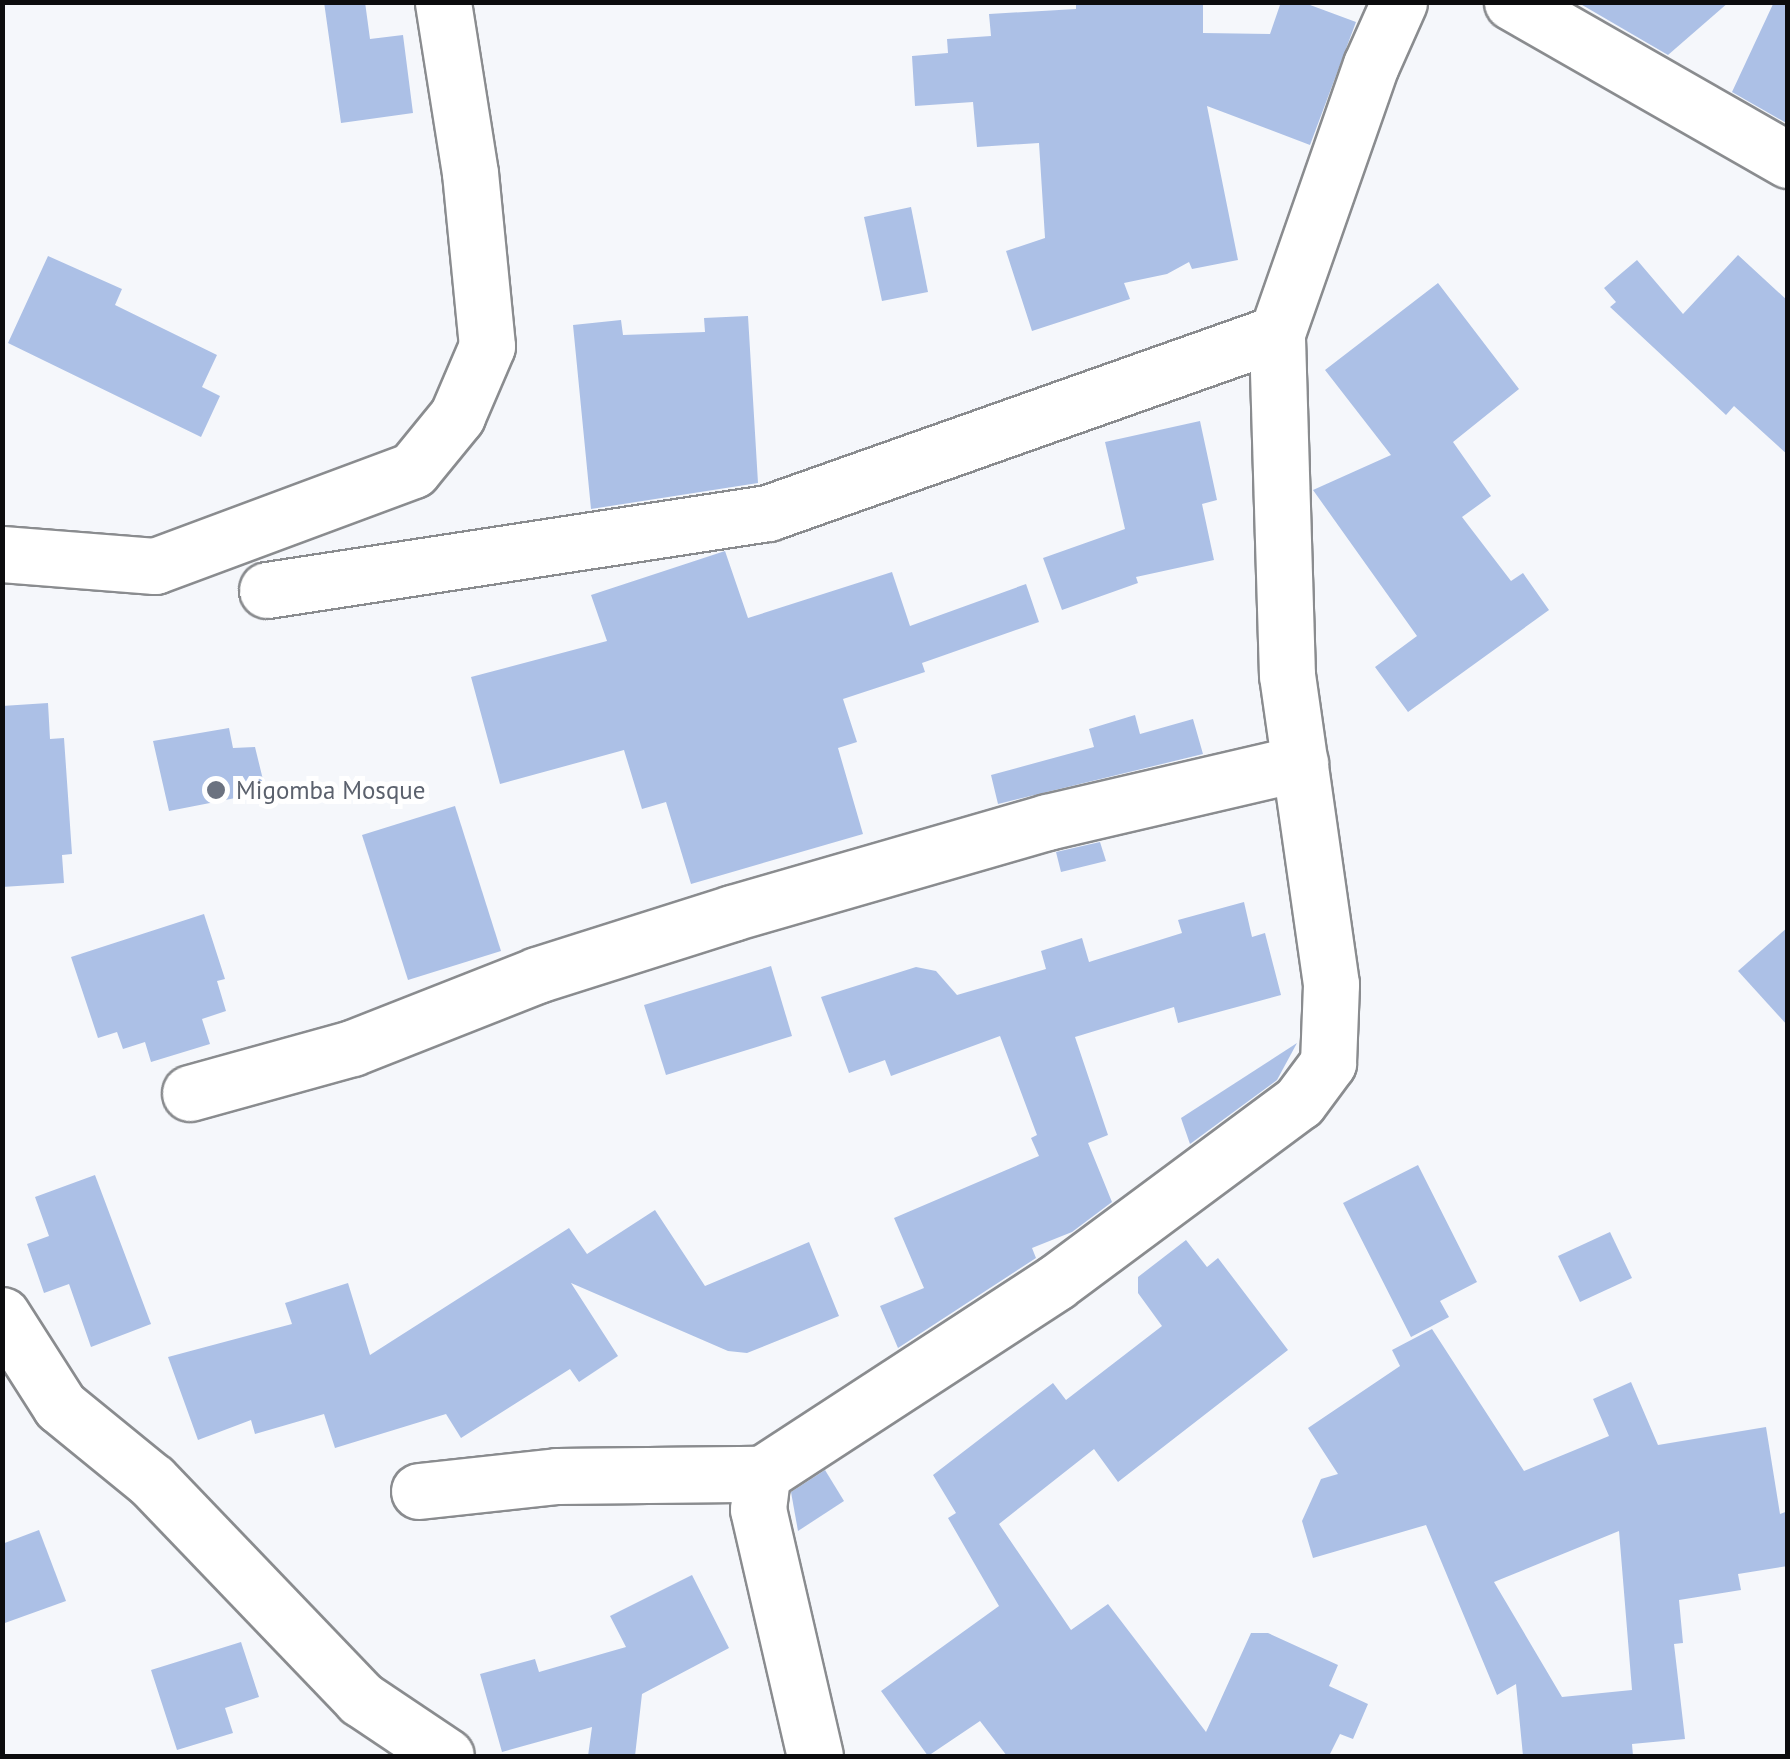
<!DOCTYPE html>
<style>
body{margin:0}
#map{position:relative;width:1790px;height:1759px;overflow:hidden;background:#f5f7fb;font-family:"PT Sans",sans-serif}
div>[style]{position:absolute}
.building>*{inset:0;background:#acc0e6}
.roads{filter:drop-shadow(2px 0 #8a8c8f) drop-shadow(-2px 0 #8a8c8f) drop-shadow(0 2px #8a8c8f) drop-shadow(0 -2px #8a8c8f)}
.minor>*{height:55px;margin:-27.5px;padding:0 27.5px;transform-origin:27.5px;border-radius:27.5px;background:#fff}
.dots>*{width:28px;height:28px;translate:-50% -50%;box-sizing:border-box;border:5px solid #fff;border-radius:50%}
span{translate:-50% -50%;white-space:nowrap;text-align:center;line-height:1.15;-webkit-text-stroke:10px #fff;paint-order:stroke}
.worship-label{font-size:25px;color:#5b616d}
.left{translate:0 -50%;text-align:left}
.frame{position:absolute;inset:0;border:5px solid #0c0c0e;pointer-events:none}
</style>
<div id="map">
<div class="building">
<i style="clip-path:polygon(324px 2px,365px 2px,370px 39px,403px 35px,413px 113px,341px 123px)"></i>
<i style="clip-path:polygon(1076px 2px,1203px 2px,1203px 33px,1270px 34px,1281px 2px,1302px 2px,1356px 22px,1310px 145px,1207px 106px,1238px 260px,1192px 269px,1189px 262px,1167px 274px,1124px 283px,1130px 299px,1032px 331px,1006px 251px,1045px 238px,1039px 143px,977px 147px,973px 102px,915px 106px,912px 56px,948px 53px,947px 39px,991px 36px,989px 14px,1076px 9px)"></i>
<i style="clip-path:polygon(1577px 2px,1729px 2px,1668px 55px)"></i>
<i style="clip-path:polygon(1774px 2px,1788px 2px,1788px 124px,1732px 92px)"></i>
<i style="clip-path:polygon(911px 207px,928px 292px,882px 301px,864px 217px)"></i>
<i style="clip-path:polygon(1738px 255px,1788px 301px,1788px 455px,1734px 406px,1726px 415px,1610px 307px,1616px 302px,1604px 288px,1637px 260px,1683px 314px)"></i>
<i style="clip-path:polygon(48px 256px,122px 289px,115px 305px,217px 355px,202px 387px,220px 396px,201px 437px,8px 343px)"></i>
<i style="clip-path:polygon(1438px 283px,1519px 389px,1453px 442px,1491px 496px,1462px 517px,1511px 581px,1523px 573px,1549px 610px,1408px 712px,1375px 667px,1417px 636px,1313px 490px,1391px 455px,1325px 370px)"></i>
<i style="clip-path:polygon(748px 316px,758px 483px,591px 509px,573px 325px,621px 320px,623px 335px,705px 332px,704px 318px)"></i>
<i style="clip-path:polygon(1200px 421px,1217px 500px,1202px 504px,1214px 560px,1136px 577px,1138px 583px,1062px 610px,1043px 558px,1125px 529px,1105px 442px)"></i>
<i style="clip-path:polygon(725px 551px,748px 618px,892px 572px,910px 626px,1026px 584px,1039px 622px,922px 663px,925px 672px,843px 699px,857px 742px,838px 748px,863px 834px,691px 884px,666px 802px,642px 809px,624px 750px,500px 784px,471px 677px,607px 641px,591px 595px)"></i>
<i style="clip-path:polygon(48px 703px,50px 739px,64px 738px,72px 854px,62px 855px,64px 883px,2px 887px,2px 706px)"></i>
<i style="clip-path:polygon(1135px 715px,1140px 734px,1193px 719px,1203px 754px,998px 804px,991px 775px,1094px 747px,1089px 729px)"></i>
<i style="clip-path:polygon(229px 728px,233px 748px,255px 747px,266px 792px,169px 811px,153px 741px)"></i>
<i style="clip-path:polygon(455px 806px,501px 951px,408px 980px,362px 835px)"></i>
<i style="clip-path:polygon(1100px 842px,1106px 861px,1061px 872px,1056px 852px)"></i>
<i style="clip-path:polygon(1244px 902px,1252px 937px,1265px 933px,1281px 995px,1178px 1023px,1174px 1007px,1075px 1037px,1108px 1135px,1088px 1143px,1112px 1202px,1072px 1232px,1032px 1248px,1036px 1258px,898px 1348px,880px 1306px,924px 1288px,894px 1218px,1039px 1156px,1031px 1138px,1037px 1135px,1000px 1036px,891px 1076px,885px 1060px,849px 1073px,821px 997px,916px 967px,936px 971px,957px 995px,1046px 969px,1041px 951px,1082px 938px,1089px 962px,1182px 933px,1178px 920px)"></i>
<i style="clip-path:polygon(204px 914px,225px 979px,217px 981px,226px 1011px,202px 1019px,210px 1044px,151px 1062px,145px 1042px,123px 1049px,117px 1032px,98px 1038px,71px 957px)"></i>
<i style="clip-path:polygon(1788px 927px,1788px 1026px,1738px 971px)"></i>
<i style="clip-path:polygon(771px 966px,792px 1036px,666px 1075px,644px 1005px)"></i>
<i style="clip-path:polygon(1297px 1043px,1277px 1080px,1190px 1144px,1181px 1118px)"></i>
<i style="clip-path:polygon(1418px 1165px,1477px 1282px,1440px 1301px,1449px 1317px,1411px 1337px,1343px 1203px)"></i>
<i style="clip-path:polygon(95px 1175px,151px 1324px,91px 1347px,69px 1284px,44px 1293px,27px 1244px,49px 1236px,35px 1197px)"></i>
<i style="clip-path:polygon(655px 1210px,705px 1286px,809px 1242px,839px 1316px,747px 1353px,728px 1351px,571px 1283px,618px 1356px,579px 1382px,570px 1369px,461px 1438px,446px 1414px,335px 1448px,324px 1414px,255px 1434px,251px 1420px,198px 1440px,168px 1357px,292px 1324px,285px 1303px,348px 1283px,370px 1355px,569px 1228px,587px 1254px)"></i>
<i style="clip-path:polygon(1610px 1232px,1632px 1278px,1580px 1302px,1558px 1256px)"></i>
<i style="clip-path:polygon(1186px 1240px,1207px 1267px,1218px 1258px,1288px 1350px,1118px 1482px,1094px 1449px,999px 1524px,1071px 1630px,1108px 1604px,1206px 1732px,1251px 1633px,1268px 1633px,1338px 1665px,1329px 1686px,1368px 1704px,1353px 1739px,1340px 1734px,1329px 1756px,1007px 1756px,980px 1721px,928px 1756px,881px 1691px,999px 1606px,948px 1518px,956px 1513px,933px 1475px,1053px 1383px,1066px 1400px,1162px 1326px,1138px 1293px,1138px 1277px)"></i>
<i style="clip-path:polygon(evenodd,1432px 1329px,1524px 1471px,1609px 1436px,1593px 1399px,1631px 1382px,1658px 1445px,1766px 1427px,1780px 1514px,1788px 1511px,1788px 1566px,1738px 1574px,1741px 1590px,1679px 1600px,1683px 1643px,1674px 1644px,1685px 1739px,1632px 1744px,1633px 1756px,1523px 1756px,1516px 1684px,1497px 1695px,1426px 1525px,1313px 1558px,1302px 1521px,1321px 1479px,1338px 1474px,1308px 1428px,1400px 1366px,1392px 1350px,1432px 1329px,1619px 1531px,1632px 1690px,1562px 1697px,1494px 1582px,1619px 1531px)"></i>
<i style="clip-path:polygon(825px 1470px,844px 1501px,798px 1531px,791px 1492px)"></i>
<i style="clip-path:polygon(39px 1530px,66px 1601px,2px 1624px,2px 1544px)"></i>
<i style="clip-path:polygon(692px 1575px,729px 1648px,642px 1694px,635px 1756px,588px 1756px,592px 1727px,502px 1752px,480px 1674px,535px 1659px,539px 1672px,626px 1647px,610px 1616px)"></i>
<i style="clip-path:polygon(241px 1642px,259px 1697px,225px 1708px,233px 1733px,177px 1750px,151px 1670px)"></i>
</div>
<div class="roads">
<div class="minor">
<i style="left:1512px;top:2px;width:318px;rotate:29.8deg"></i>
<i style="left:2px;top:554px;width:153px;rotate:4.5deg"></i>
<i style="left:155px;top:566px;width:275px;rotate:-20.4deg"></i>
<i style="left:413px;top:470px;width:70px;rotate:-50.8deg"></i>
<i style="left:457px;top:416px;width:76px;rotate:-66.8deg"></i>
<i style="left:487px;top:346px;width:174px;rotate:-95.6deg"></i>
<i style="left:470px;top:173px;width:173px;rotate:-99deg"></i>
<i style="left:267px;top:590px;width:507px;rotate:-8.74deg"></i>
<i style="left:768px;top:513px;width:540px;rotate:-19.48deg"></i>
<i style="left:190px;top:1093px;width:168px;rotate:-15.5deg"></i>
<i style="left:352px;top:1048px;width:199px;rotate:-21.5deg"></i>
<i style="left:537px;top:975px;width:205px;rotate:-17.6deg"></i>
<i style="left:732px;top:913px;width:328px;rotate:-16.1deg"></i>
<i style="left:1047px;top:822px;width:260px;rotate:-13.1deg"></i>
<i style="left:2px;top:1315px;width:108px;rotate:57.5deg"></i>
<i style="left:60px;top:1406px;width:119px;rotate:39.2deg"></i>
<i style="left:152px;top:1481px;width:302px;rotate:46.2deg"></i>
<i style="left:361px;top:1699px;width:102px;rotate:33.8deg"></i>
<i style="left:419px;top:1491px;width:139px;rotate:-6.2deg"></i>
<i style="left:557px;top:1476px;width:205px;rotate:-0.6deg"></i>
<i style="left:815px;top:1756px;width:253px;rotate:-103deg"></i>
<i style="left:758px;top:1509px;width:35px;rotate:-83deg"></i>
<i style="left:762px;top:1474px;width:350px;rotate:-33.1deg"></i>
<i style="left:1055px;top:1283px;width:304px;rotate:-36.6deg"></i>
<i style="left:1299px;top:1102px;width:49px;rotate:-53.4deg"></i>
<i style="left:1328px;top:1063px;width:79px;rotate:-87.8deg"></i>
<i style="left:1331px;top:984px;width:312px;rotate:-98.1deg"></i>
<i style="left:1287px;top:675px;width:342px;rotate:-91.7deg"></i>
<i style="left:1277px;top:333px;width:284px;rotate:-70.7deg"></i>
<i style="left:1371px;top:65px;width:69px;rotate:-66deg"></i>
</div>
</div>
<div class="dots">
<i style="left:216px;top:790px;background:#6b7280"></i>
</div>
<div class="worship-label">
<span class="left" style="left:236px;top:790px">Migomba Mosque</span>
</div>
<div class="frame"></div>
</div>
